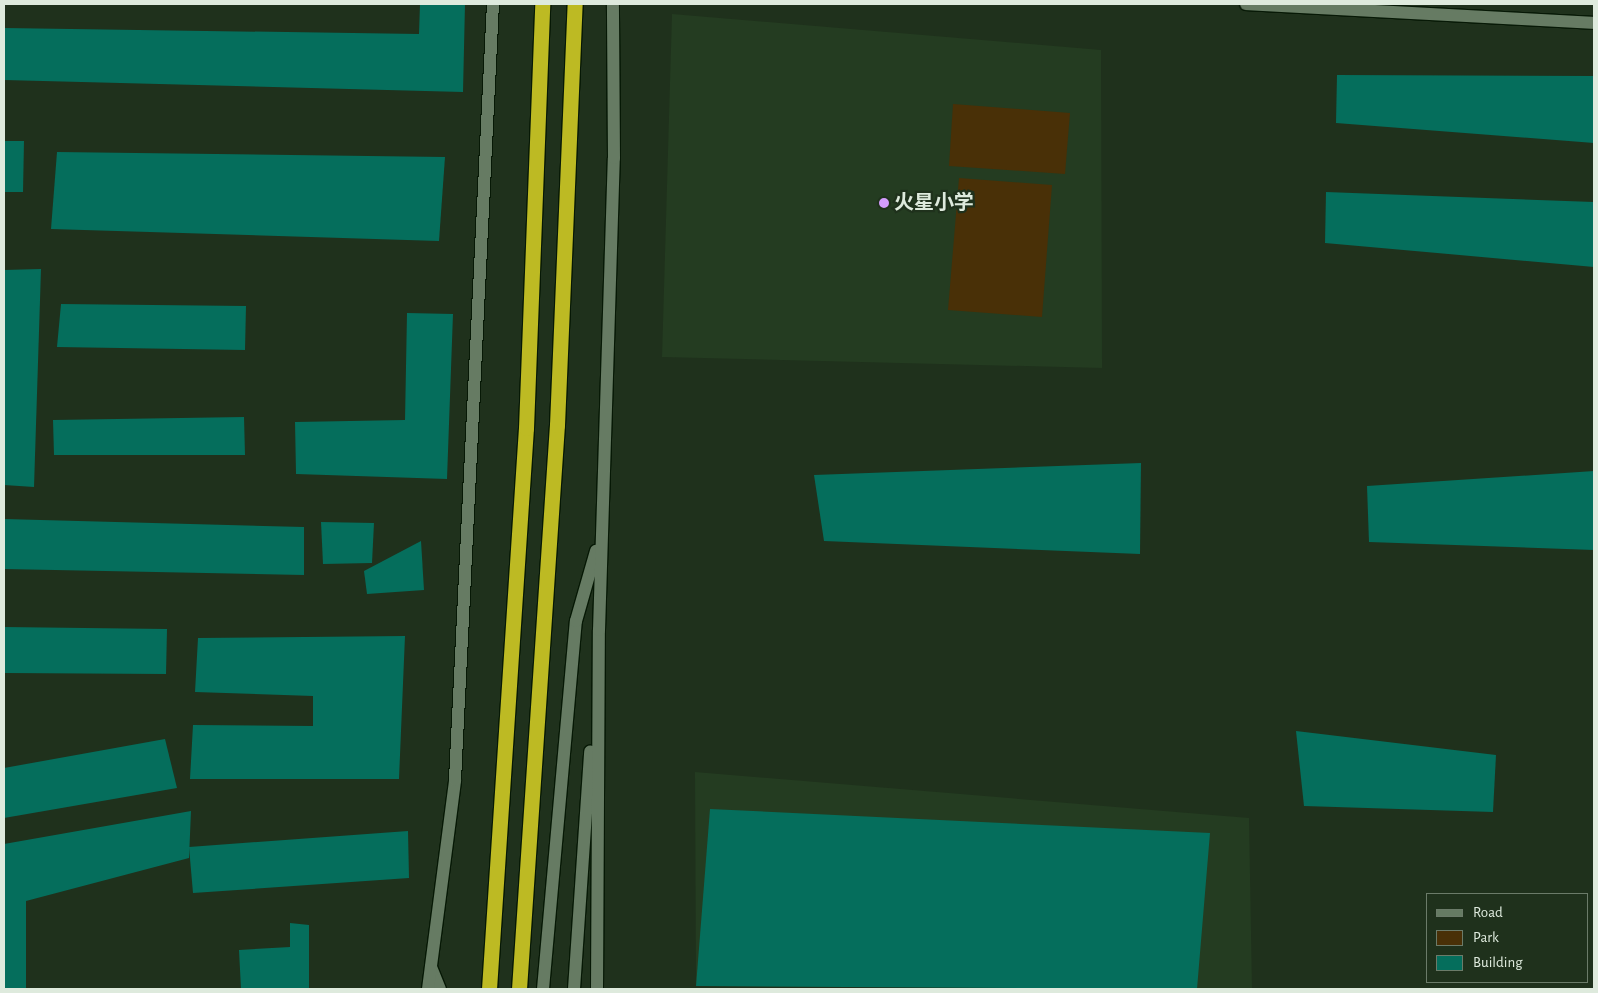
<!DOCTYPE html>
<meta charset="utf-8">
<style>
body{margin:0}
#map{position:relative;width:1598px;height:993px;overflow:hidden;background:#1f311c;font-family:"Alegreya Sans","Noto Sans SC",sans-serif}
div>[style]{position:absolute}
.built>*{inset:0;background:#243c21}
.green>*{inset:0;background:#493007}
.building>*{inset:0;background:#056e5c}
.roads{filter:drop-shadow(1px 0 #071906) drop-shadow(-1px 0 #071906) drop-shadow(0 1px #071906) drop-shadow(0 -1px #071906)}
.street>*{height:12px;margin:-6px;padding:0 6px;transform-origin:6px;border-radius:6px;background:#667b63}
.secondary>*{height:12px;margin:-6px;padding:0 6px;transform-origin:6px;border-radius:6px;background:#667b63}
.highway>*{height:15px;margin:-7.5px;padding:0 7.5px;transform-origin:7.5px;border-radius:7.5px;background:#bdba23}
.dots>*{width:14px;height:14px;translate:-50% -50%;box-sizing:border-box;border:2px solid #1f311c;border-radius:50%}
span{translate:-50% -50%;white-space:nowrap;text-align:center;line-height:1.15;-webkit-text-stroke:4.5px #1f311c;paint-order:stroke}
.poi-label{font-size:20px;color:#deeadd;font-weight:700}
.left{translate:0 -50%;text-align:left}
.frame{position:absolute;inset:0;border:5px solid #deeadd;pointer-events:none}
.legend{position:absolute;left:1426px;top:893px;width:162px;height:90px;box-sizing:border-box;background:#1f311c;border:1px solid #6b7b69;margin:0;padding:6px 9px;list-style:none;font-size:15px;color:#deeadd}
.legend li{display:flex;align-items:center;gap:10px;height:25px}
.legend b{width:25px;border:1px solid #6b7b69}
</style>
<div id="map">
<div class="built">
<i style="clip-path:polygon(672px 14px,1101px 50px,1102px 368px,662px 357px)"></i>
<i style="clip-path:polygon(695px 772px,1249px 818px,1252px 989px,696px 986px)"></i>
</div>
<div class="green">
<i style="clip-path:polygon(953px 104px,1070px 113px,1065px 174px,949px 166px)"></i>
<i style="clip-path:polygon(959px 178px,1052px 185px,1042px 317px,948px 310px)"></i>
</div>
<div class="building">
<i style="clip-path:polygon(420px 4px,465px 4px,463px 92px,4px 80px,4px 28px,419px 34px)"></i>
<i style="clip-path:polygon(1337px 75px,1594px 76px,1594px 143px,1336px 123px)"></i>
<i style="clip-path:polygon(4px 141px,24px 141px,23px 192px,4px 192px)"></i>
<i style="clip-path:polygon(57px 152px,445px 157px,439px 241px,51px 229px)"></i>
<i style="clip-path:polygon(1326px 192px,1594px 202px,1594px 267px,1325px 243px)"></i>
<i style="clip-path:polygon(41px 269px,34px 487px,4px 485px,4px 270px)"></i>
<i style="clip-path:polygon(61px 304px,246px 306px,245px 350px,57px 347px)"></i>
<i style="clip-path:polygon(407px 313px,453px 314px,447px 479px,296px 474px,295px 422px,405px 420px)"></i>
<i style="clip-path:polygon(244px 417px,245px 455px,54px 455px,53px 420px)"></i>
<i style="clip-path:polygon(1141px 463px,1140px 554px,824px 541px,814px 475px)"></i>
<i style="clip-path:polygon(1594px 471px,1594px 550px,1369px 542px,1367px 486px)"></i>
<i style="clip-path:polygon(4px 519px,304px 527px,304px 575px,4px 569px)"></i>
<i style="clip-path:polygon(321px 522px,374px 523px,372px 563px,323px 564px)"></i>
<i style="clip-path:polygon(421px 541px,424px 590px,367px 594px,364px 571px)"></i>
<i style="clip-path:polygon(4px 627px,167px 629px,166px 674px,4px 673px)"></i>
<i style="clip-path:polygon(405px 636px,399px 779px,190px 779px,193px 725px,313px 726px,313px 696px,195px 692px,198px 638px)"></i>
<i style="clip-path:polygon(1296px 731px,1496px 755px,1493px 812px,1304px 806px)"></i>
<i style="clip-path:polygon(165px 739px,177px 788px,4px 818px,4px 768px)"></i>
<i style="clip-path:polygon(710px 809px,1210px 833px,1197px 989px,696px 986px)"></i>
<i style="clip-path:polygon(191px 811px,189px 858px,26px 901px,26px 989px,4px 989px,4px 844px)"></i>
<i style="clip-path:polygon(408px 831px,409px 878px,193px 893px,189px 847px)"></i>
<i style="clip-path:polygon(290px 923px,309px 925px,309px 988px,241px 989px,239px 950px,290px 947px)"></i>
</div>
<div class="roads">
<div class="street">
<i style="left:1246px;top:4px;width:349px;rotate:3.1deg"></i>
</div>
<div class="secondary">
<i style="left:431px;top:967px;width:24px;rotate:68deg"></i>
<i style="left:428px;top:989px;width:211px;rotate:-82.6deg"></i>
<i style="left:455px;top:780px;width:777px;rotate:-87.2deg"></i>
<i style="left:543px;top:989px;width:369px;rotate:-84.9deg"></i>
<i style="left:576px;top:621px;width:73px;rotate:-74.1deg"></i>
<i style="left:574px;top:989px;width:238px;rotate:-86.1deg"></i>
<i style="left:597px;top:989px;width:359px;rotate:-89.7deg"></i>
<i style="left:599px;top:630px;width:472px;rotate:-88.2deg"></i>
<i style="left:614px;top:158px;width:154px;rotate:-90.4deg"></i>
</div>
<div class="highway">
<i style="left:489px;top:989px;width:562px;rotate:-86.23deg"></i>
<i style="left:526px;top:428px;width:424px;rotate:-87.8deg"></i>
<i style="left:519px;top:989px;width:565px;rotate:-86.15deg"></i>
<i style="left:557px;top:425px;width:421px;rotate:-87.6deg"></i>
</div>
</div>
<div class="dots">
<i style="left:884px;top:203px;background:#d39cfc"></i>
</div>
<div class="poi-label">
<span class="left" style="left:894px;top:203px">火星小学</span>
</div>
<div class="frame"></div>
<ul class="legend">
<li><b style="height:6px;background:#667b63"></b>Road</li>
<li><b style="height:14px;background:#493007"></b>Park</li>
<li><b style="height:14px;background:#056e5c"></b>Building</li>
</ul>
</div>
